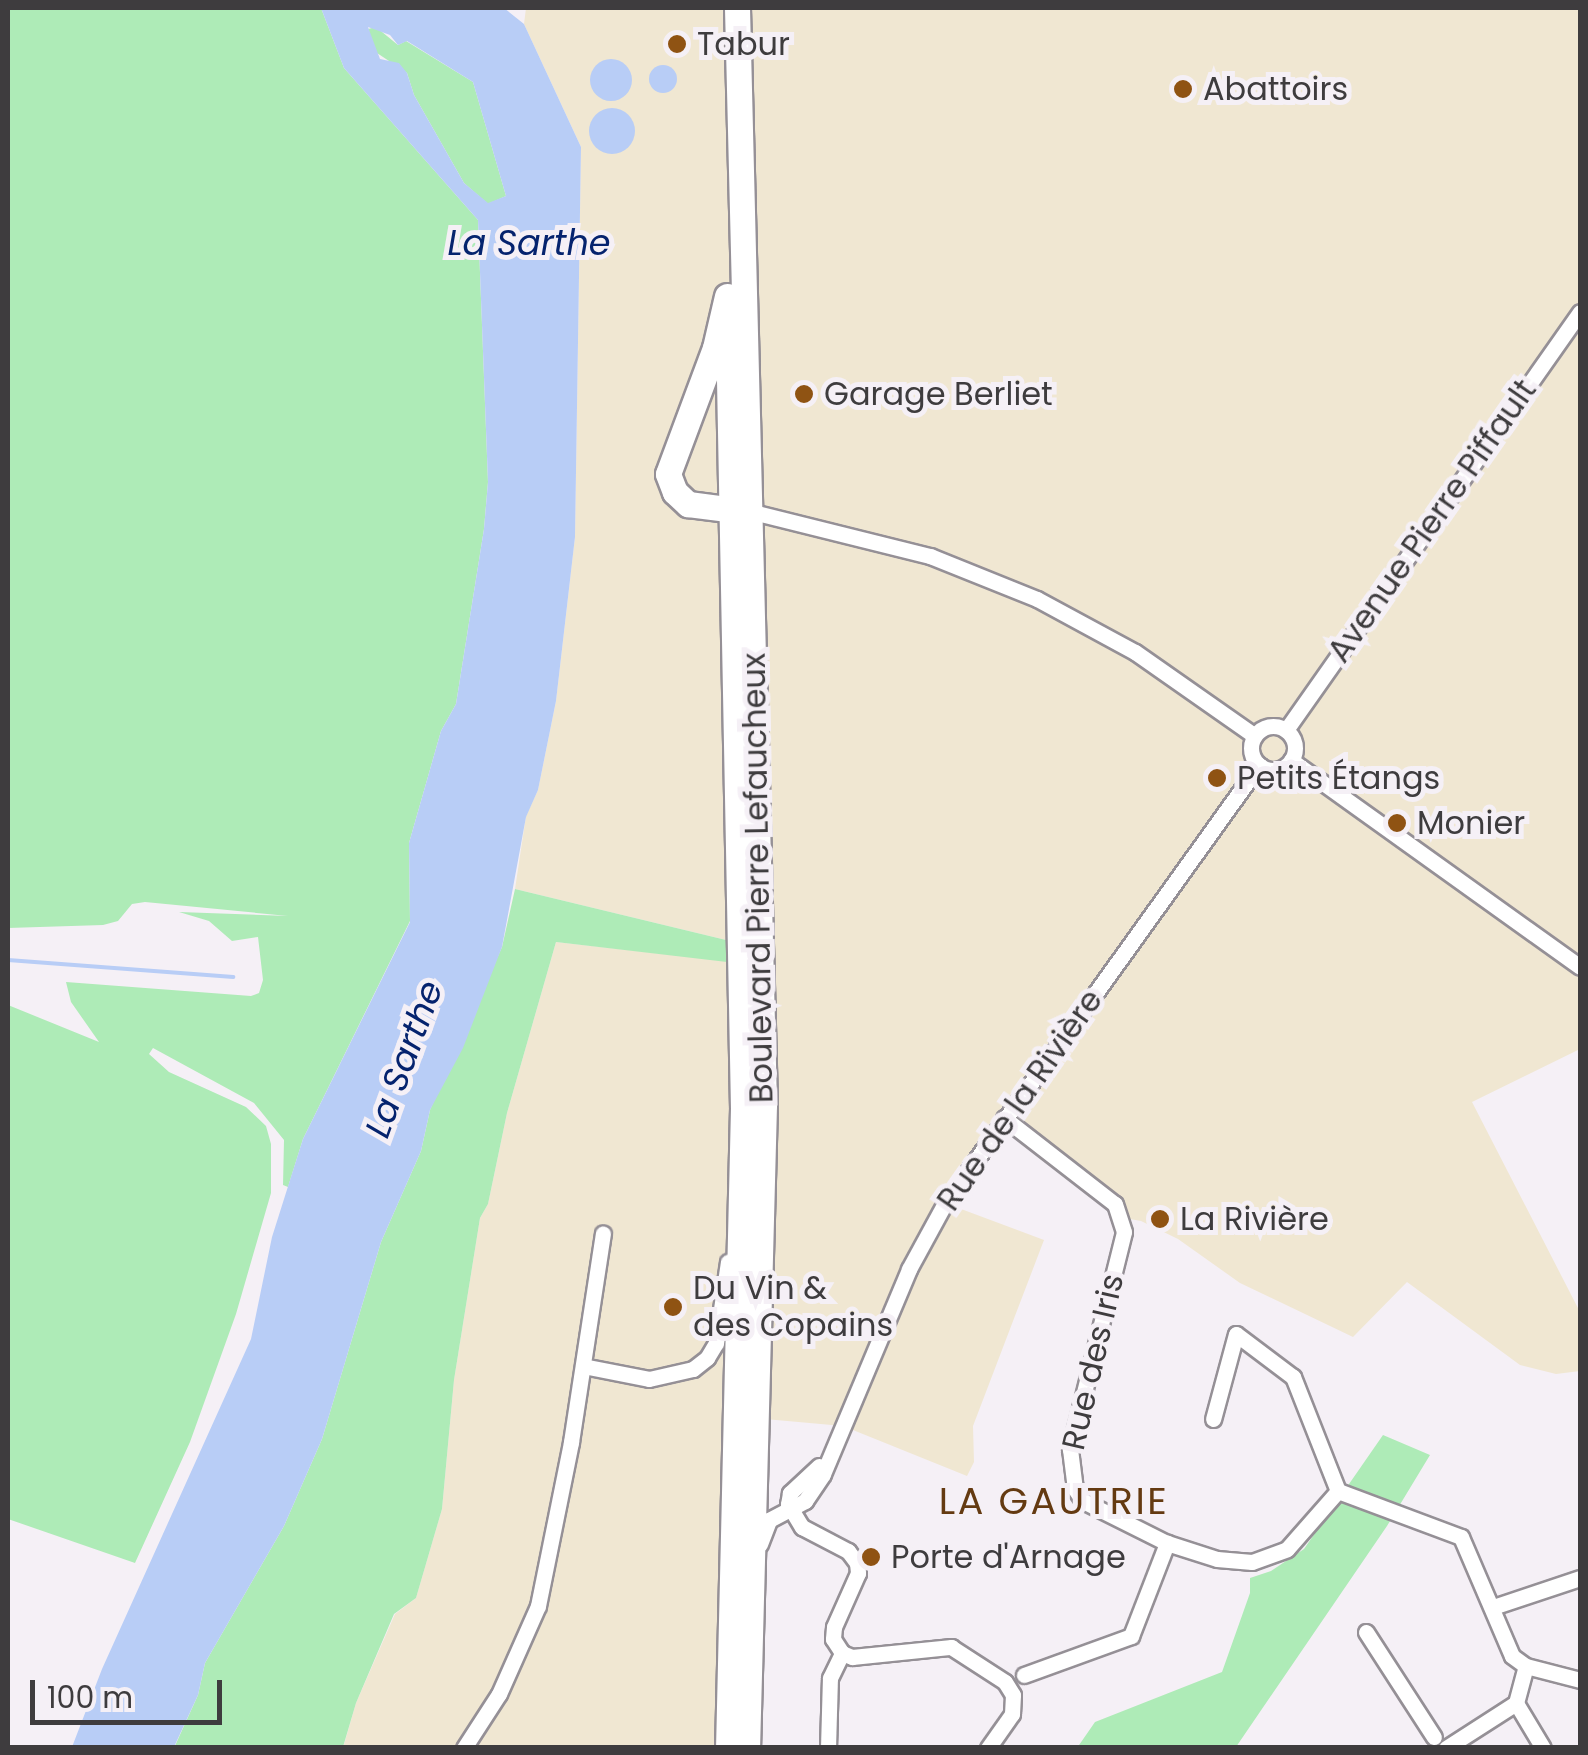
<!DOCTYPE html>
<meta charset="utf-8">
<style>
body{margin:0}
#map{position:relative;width:1588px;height:1755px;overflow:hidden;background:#f5f0f6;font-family:Poppins,sans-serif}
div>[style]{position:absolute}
.industrial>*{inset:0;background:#f0e7d2}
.green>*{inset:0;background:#aeebb7}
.water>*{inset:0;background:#b8cdf6}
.round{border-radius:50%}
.stream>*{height:4px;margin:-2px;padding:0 2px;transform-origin:2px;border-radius:2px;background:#b8cdf6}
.roads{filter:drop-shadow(2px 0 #959096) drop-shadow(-2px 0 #959096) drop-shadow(0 2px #959096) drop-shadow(0 -2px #959096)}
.minor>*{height:15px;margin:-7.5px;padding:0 7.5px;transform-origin:7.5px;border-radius:7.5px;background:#fff}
.minor>.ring{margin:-7.5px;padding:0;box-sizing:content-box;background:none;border:15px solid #fff;border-radius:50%}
.primary>*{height:25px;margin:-12.5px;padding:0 12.5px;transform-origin:12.5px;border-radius:12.5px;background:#fff}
.dots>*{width:28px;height:28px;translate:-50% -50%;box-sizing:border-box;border:5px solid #f5f0f6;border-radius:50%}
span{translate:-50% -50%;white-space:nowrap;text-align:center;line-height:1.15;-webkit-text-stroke:10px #f5f0f6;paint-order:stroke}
.poi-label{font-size:32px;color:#3e3c3e}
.left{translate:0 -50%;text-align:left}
.street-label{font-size:32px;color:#3e3c3e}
.water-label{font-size:35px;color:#05236e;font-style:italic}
.quarter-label{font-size:38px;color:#643a11;letter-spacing:2.5px}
.frame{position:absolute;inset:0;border:10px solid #3e3c3e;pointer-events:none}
.scale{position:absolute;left:30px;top:1680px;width:192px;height:45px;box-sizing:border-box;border:5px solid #3e3c3e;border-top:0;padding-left:12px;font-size:30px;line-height:35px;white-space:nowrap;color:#3e3c3e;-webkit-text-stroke:8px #f5f0f6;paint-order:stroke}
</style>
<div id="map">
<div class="industrial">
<i style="clip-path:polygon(526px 8px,1580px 8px,1580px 1049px,1472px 1102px,1580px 1312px,1580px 1371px,1556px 1374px,1520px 1365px,1407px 1282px,1353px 1337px,1240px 1283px,1178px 1239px,1141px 1221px,1119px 1217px,1004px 1119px,945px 1203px,1044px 1240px,973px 1426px,974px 1462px,967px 1476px,843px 1426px,755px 1418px,723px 1747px,343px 1748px,356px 1703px,395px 1614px,416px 1598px,442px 1509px,454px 1380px,480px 1218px,488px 1204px,507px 1113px,556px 942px,727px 961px,726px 940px,515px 889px,526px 816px,538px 790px,556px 701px,575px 537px,581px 147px,524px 24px)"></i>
</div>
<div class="green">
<i style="clip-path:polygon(8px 8px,321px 8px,344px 68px,478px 220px,488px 482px,484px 529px,456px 704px,441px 731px,409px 843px,410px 921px,303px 1139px,288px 1187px,283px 1185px,284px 1140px,254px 1103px,153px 1048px,149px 1054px,169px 1072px,246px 1107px,266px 1126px,271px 1144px,271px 1193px,236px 1314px,190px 1442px,135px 1563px,8px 1519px,8px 1005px,99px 1042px,71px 1002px,66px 982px,251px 996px,259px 993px,263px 980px,258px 937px,232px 941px,209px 921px,179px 912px,288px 916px,145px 902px,132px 904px,118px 921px,103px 925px,8px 928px)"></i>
<i style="clip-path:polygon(376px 27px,398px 45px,406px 41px,473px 82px,506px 196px,488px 204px,464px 183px,414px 95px,407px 73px,374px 51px,368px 29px)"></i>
<i style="clip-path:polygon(515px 889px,726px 940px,727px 962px,556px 942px,507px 1113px,488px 1204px,480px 1218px,454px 1380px,442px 1509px,416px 1598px,394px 1614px,356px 1703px,343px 1747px,174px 1748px,198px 1695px,205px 1663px,284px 1526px,322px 1439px,381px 1242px,421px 1151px,430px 1110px,502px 947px)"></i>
<i style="clip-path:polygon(1383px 1435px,1430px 1455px,1387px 1526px,1236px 1747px,1077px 1748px,1095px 1722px,1222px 1672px,1250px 1593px,1250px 1578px,1271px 1571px,1304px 1549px)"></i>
</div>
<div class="water">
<i style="clip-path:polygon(evenodd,321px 8px,504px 8px,524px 24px,581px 147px,575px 537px,556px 701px,538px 790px,526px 817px,502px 947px,463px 1048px,430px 1110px,421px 1151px,381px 1242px,322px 1439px,284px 1526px,205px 1663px,198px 1695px,174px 1747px,72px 1747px,102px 1669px,251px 1339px,272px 1237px,303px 1139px,410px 922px,409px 843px,441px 731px,456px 704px,484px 529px,488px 482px,478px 220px,344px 68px,321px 8px,368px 27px,390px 35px,398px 45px,407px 41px,473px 82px,506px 196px,488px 203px,464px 183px,414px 95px,407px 73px,399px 63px,380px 59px,368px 27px)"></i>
<i class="round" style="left:590px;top:59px;width:42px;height:42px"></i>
<i class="round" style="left:649px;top:65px;width:28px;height:28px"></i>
<i class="round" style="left:589px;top:108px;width:46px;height:46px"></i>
</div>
<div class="stream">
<i style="left:8px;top:960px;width:226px;rotate:4.3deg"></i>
</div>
<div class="roads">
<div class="minor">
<i style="left:749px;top:511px;width:187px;rotate:14deg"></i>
<i style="left:930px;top:556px;width:115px;rotate:21.9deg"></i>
<i style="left:1037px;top:599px;width:111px;rotate:28.4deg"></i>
<i style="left:1135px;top:652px;width:146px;rotate:35deg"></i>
<i class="ring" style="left:1251px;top:726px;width:29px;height:29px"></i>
<i style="left:1286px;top:730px;width:511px;rotate:-54.88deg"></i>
<i style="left:1291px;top:760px;width:355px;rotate:35.6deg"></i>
<i style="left:1004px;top:1118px;width:140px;rotate:37.8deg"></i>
<i style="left:1115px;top:1204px;width:29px;rotate:72deg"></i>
<i style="left:1124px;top:1232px;width:224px;rotate:104deg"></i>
<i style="left:1070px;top:1449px;width:40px;rotate:82.9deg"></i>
<i style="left:1075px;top:1489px;width:14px;rotate:56deg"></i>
<i style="left:1083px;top:1501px;width:94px;rotate:26.6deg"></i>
<i style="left:1167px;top:1543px;width:52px;rotate:17.7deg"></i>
<i style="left:1217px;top:1559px;width:35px;rotate:5deg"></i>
<i style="left:1252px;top:1562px;width:37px;rotate:-20deg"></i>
<i style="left:1287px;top:1549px;width:77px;rotate:-48.7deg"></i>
<i style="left:1338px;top:1491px;width:123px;rotate:-111.5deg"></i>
<i style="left:1293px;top:1377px;width:71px;rotate:-143deg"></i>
<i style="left:1236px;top:1334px;width:88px;rotate:105.1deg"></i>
<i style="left:583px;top:1366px;width:67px;rotate:11.1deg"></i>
<i style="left:649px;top:1379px;width:45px;rotate:-12.8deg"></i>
<i style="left:693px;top:1369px;width:18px;rotate:-38deg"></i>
<i style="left:707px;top:1358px;width:17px;rotate:-59deg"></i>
<i style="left:716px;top:1343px;width:82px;rotate:-81.6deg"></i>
<i style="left:819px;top:1466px;width:40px;rotate:137deg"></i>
<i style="left:790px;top:1493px;width:11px;rotate:100deg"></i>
<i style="left:788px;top:1504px;width:27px;rotate:59deg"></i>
<i style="left:802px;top:1527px;width:52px;rotate:27.6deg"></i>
<i style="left:848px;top:1551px;width:15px;rotate:53deg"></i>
<i style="left:857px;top:1563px;width:10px;rotate:84deg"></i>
<i style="left:858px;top:1573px;width:59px;rotate:114deg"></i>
<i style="left:834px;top:1627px;width:12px;rotate:95deg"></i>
<i style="left:833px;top:1639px;width:17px;rotate:57deg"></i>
<i style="left:842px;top:1653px;width:11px;rotate:22deg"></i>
<i style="left:852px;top:1657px;width:100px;rotate:-5.8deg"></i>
<i style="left:951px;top:1647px;width:64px;rotate:32.9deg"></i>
<i style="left:1005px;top:1682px;width:15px;rotate:58deg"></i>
<i style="left:1013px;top:1695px;width:19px;rotate:93deg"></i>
<i style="left:1012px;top:1714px;width:42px;rotate:125.2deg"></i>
<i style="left:1338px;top:1491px;width:131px;rotate:20.5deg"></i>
<i style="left:1461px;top:1537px;width:129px;rotate:66.8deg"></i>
<i style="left:1512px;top:1656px;width:17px;rotate:36deg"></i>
<i style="left:1526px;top:1666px;width:56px;rotate:14.5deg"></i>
<i style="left:760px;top:1544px;width:26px;rotate:-69deg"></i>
<i style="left:769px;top:1520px;width:41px;rotate:-27.8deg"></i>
<i style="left:805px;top:1501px;width:32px;rotate:-56deg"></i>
<i style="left:823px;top:1474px;width:222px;rotate:-67.2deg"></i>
<i style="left:909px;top:1269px;width:75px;rotate:-61.4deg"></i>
<i style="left:945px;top:1203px;width:539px;rotate:-54.36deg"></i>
<i style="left:1493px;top:1607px;width:92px;rotate:-18.4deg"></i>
<i style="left:1366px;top:1632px;width:125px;rotate:57.1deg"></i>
<i style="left:1024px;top:1675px;width:114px;rotate:-20deg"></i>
<i style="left:1131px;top:1636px;width:100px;rotate:-68.8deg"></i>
<i style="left:1516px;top:1703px;width:52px;rotate:59deg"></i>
<i style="left:464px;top:1748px;width:64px;rotate:-57.1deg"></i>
<i style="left:499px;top:1694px;width:96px;rotate:-66.1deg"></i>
<i style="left:538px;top:1606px;width:167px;rotate:-78.6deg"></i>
<i style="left:571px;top:1442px;width:211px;rotate:-81.3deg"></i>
<i style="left:828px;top:1748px;width:70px;rotate:-88.4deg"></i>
<i style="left:830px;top:1678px;width:28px;rotate:-64deg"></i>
<i style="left:1446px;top:1748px;width:83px;rotate:-32.7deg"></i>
<i style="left:1516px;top:1703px;width:38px;rotate:-75deg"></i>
</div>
<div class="primary">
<i style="left:737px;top:8px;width:1097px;rotate:88.59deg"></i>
<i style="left:764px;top:1105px;width:643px;rotate:91.51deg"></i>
<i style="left:727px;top:296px;width:53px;rotate:103deg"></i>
<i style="left:715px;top:348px;width:134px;rotate:110.5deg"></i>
<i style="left:668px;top:474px;width:19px;rotate:69deg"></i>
<i style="left:675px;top:492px;width:18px;rotate:43deg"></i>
<i style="left:688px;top:504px;width:54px;rotate:7.4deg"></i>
<i style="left:728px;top:327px;width:781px;rotate:88.9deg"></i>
<i style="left:743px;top:1108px;width:640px;rotate:91.34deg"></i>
</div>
</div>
<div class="dots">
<i style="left:677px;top:44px;background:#8f5313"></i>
<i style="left:1183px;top:89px;background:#8f5313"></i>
<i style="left:804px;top:394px;background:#8f5313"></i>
<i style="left:1217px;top:778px;background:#8f5313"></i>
<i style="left:1397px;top:823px;background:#8f5313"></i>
<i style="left:1160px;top:1219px;background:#8f5313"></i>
<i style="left:673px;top:1307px;background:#8f5313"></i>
<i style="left:871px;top:1557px;background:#8f5313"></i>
</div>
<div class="poi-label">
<span class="left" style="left:697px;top:44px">Tabur</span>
<span class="left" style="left:1203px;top:89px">Abattoirs</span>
<span class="left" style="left:824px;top:394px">Garage Berliet</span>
<span class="left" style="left:1237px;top:778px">Petits Étangs</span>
<span class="left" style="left:1417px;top:823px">Monier</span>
<span class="left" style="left:1180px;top:1219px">La Rivière</span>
<span class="left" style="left:693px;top:1307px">Du Vin &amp;<br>des Copains</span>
<span class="left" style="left:891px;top:1557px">Porte d'Arnage</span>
</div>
<div class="street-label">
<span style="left:1432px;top:521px;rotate:-55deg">Avenue Pierre Piffault</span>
<span style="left:758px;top:878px;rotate:-91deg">Boulevard Pierre Lefaucheux</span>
<span style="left:1020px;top:1100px;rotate:-55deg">Rue de la Rivière</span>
<span style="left:1093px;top:1362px;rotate:-77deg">Rue des Iris</span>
</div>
<div class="water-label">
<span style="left:529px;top:243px">La Sarthe</span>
<span style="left:404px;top:1059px;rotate:-70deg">La Sarthe</span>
</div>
<div class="quarter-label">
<span style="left:1054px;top:1501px">LA GAUTRIE</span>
</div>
<div class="frame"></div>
<div class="scale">100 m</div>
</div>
